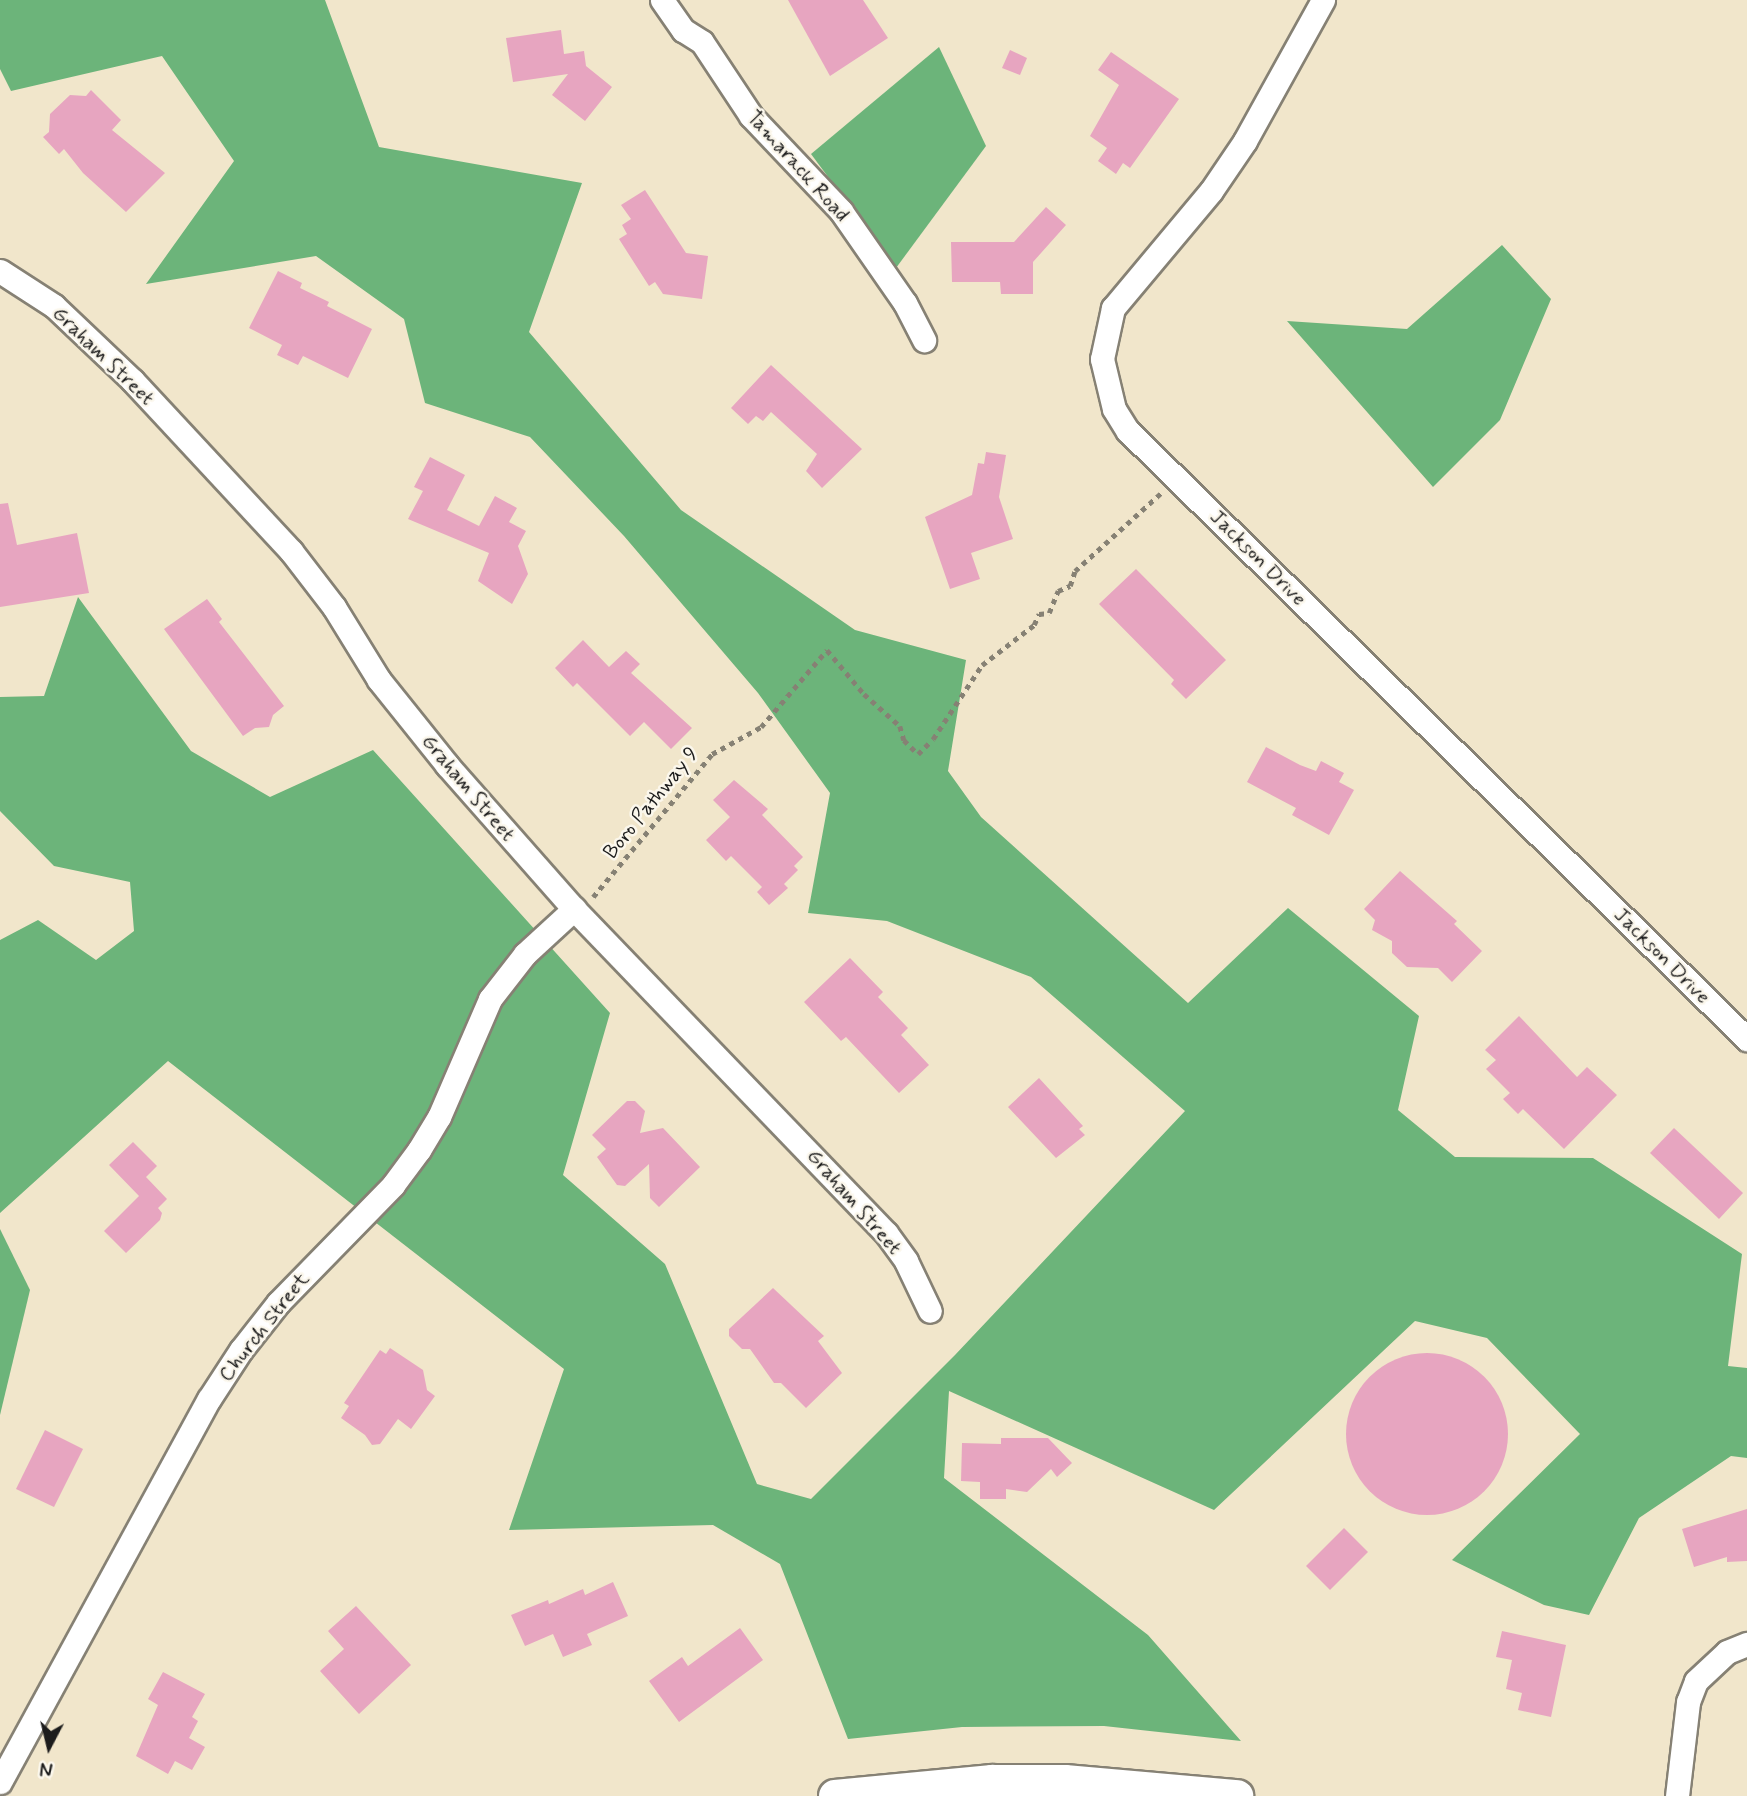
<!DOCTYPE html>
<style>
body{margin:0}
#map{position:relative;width:1747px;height:1796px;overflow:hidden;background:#f1e6cb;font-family:Mynerve,sans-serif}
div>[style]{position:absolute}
.forest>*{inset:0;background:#6cb47a}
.building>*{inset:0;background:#e7a5c0}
.round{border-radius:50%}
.path>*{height:4.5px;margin-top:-2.25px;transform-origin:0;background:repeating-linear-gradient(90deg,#868174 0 5px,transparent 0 10px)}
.roads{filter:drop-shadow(2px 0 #868174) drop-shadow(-2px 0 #868174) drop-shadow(0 2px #868174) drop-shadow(0 -2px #868174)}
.minor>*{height:23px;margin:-11.5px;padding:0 11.5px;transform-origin:11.5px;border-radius:11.5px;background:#fff}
.secondary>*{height:32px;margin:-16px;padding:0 16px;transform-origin:16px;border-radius:16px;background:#fff}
span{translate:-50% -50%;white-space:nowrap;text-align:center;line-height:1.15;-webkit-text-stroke:5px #fbf7ec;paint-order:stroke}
.street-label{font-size:21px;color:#1c1c1c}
.north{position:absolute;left:14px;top:1712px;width:70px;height:70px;-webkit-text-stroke:5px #fbf7ec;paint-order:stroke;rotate:187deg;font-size:19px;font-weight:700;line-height:28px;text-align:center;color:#1c1c1c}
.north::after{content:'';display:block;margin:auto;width:24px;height:32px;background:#1c1c1c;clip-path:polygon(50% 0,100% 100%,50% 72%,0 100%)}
</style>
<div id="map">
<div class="forest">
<i style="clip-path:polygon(0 0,325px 0,379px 147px,582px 183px,529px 332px,681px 510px,855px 630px,966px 660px,948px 771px,981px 817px,1188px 1003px,1288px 908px,1419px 1016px,1398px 1110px,1455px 1157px,1593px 1158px,1742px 1254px,1728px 1366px,1747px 1368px,1747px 1458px,1731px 1456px,1639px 1518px,1589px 1615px,1544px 1605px,1452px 1560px,1580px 1434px,1487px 1338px,1415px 1321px,1214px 1510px,949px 1391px,944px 1478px,1148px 1635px,1241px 1741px,1104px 1726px,962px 1727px,848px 1739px,780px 1564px,713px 1525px,509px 1530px,564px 1369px,168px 1061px,0 1213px,0 940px,38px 920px,96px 960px,134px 931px,130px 882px,54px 866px,0 811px,0 697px,44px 696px,78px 597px,191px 751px,270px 797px,373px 750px,610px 1013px,563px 1175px,665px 1264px,757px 1484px,811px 1499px,955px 1355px,1185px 1111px,1031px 977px,887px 921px,808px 913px,830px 793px,758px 693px,624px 536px,530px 437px,425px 403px,404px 319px,316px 256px,146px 284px,234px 161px,162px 56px,11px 91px,0 69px)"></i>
<i style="clip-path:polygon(939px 47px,986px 146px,896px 268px,811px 154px)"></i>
<i style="clip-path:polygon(1502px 245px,1551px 299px,1500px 420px,1433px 487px,1287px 321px,1407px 329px)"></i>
<i style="clip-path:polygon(0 1229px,30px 1290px,0 1415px)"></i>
</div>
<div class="building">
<i style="clip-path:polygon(788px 0,863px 0,888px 38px,830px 76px)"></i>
<i style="clip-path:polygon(561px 30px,564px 54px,584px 51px,586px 66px,612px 87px,585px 121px,552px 95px,568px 74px,513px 82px,506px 38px)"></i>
<i style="clip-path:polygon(1010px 50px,1027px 58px,1020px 75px,1002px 68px)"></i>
<i style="clip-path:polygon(1111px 52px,1179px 99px,1130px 168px,1123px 163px,1116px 174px,1098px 161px,1107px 148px,1090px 136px,1119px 85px,1098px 70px)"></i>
<i style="clip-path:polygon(91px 90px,121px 120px,112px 130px,165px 173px,126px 212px,83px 173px,64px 149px,59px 154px,43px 137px,49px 132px,50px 114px,70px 95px,86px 96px)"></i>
<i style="clip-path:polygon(645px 190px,686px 253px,708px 256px,702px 299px,663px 294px,655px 282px,649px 286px,619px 239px,627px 234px,622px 225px,631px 219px,621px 205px)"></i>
<i style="clip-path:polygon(1046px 207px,1066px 225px,1033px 262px,1033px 294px,1001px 294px,1000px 282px,952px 282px,951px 242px,1014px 242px)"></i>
<i style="clip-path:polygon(278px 271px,302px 283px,300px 288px,329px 302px,327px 306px,372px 329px,348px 378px,303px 356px,298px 365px,277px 355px,282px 345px,249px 328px)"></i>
<i style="clip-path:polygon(771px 365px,862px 449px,822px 488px,806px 471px,817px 454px,771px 412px,763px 421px,756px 416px,748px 424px,731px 408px)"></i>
<i style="clip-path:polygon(986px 452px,1006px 455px,999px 497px,1013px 539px,971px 553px,980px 579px,950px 589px,925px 517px,972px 495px,978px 463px,984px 464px)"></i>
<i style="clip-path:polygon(430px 457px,465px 475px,447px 510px,479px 526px,495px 496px,517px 508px,509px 522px,526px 531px,518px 546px,528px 574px,512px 604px,478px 581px,489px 553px,408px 519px,423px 491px,414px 487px)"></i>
<i style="clip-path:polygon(8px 503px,17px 545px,77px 533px,89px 593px,0 607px,0 504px)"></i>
<i style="clip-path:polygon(1136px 569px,1226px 660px,1186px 699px,1171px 684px,1174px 680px,1099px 604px)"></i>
<i style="clip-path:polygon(207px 599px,222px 619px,219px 622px,284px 706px,273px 715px,269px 727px,255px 728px,243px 736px,164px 629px)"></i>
<i style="clip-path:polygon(583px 640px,609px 667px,626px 651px,640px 664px,631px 673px,692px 728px,671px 749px,644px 722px,630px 736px,577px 683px,573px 687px,555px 668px)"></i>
<i style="clip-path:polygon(1266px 747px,1300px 765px,1316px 771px,1321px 761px,1344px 773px,1339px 782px,1354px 790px,1329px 835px,1292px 815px,1296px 808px,1247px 782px)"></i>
<i style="clip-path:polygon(734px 780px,768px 809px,762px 815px,803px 857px,794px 866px,798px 870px,784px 884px,788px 888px,769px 905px,757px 892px,762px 887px,731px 856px,726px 861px,706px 840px,730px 817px,713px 800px)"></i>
<i style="clip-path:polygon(1400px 871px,1457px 921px,1454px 924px,1482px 951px,1452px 982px,1438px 968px,1407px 967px,1392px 953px,1392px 941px,1372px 930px,1375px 920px,1364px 909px)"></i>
<i style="clip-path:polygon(850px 958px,883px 992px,878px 997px,908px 1028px,901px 1035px,929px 1065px,899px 1093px,846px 1037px,841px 1041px,804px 1002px)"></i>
<i style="clip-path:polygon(1519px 1016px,1577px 1077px,1587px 1067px,1617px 1095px,1564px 1149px,1523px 1109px,1518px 1114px,1503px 1099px,1510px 1093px,1486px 1069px,1496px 1060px,1485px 1050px)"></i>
<i style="clip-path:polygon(1039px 1078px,1083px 1126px,1079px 1129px,1085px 1135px,1056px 1158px,1008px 1107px)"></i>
<i style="clip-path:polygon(627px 1101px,635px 1101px,645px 1111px,640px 1133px,663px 1128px,700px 1167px,659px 1207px,650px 1198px,649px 1164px,625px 1186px,617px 1185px,597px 1157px,606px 1149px,592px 1135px)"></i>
<i style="clip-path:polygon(1674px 1128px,1743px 1193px,1719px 1219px,1650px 1153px)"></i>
<i style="clip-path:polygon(133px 1142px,157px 1166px,146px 1177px,167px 1199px,158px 1208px,162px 1213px,160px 1220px,126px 1253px,104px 1231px,139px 1196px,109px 1165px)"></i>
<i style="clip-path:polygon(773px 1288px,824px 1336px,818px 1341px,842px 1373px,806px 1408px,781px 1383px,774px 1383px,750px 1349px,742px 1349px,729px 1336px,729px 1329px)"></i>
<i style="clip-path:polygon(390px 1348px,423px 1370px,427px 1390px,435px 1396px,411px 1429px,398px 1419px,380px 1444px,372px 1445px,365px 1435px,341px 1418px,349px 1406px,344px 1403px,380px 1350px,386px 1354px)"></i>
<i class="round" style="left:1346px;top:1353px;width:162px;height:162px"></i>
<i style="clip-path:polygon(45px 1430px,83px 1449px,54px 1507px,16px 1489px)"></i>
<i style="clip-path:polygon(1001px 1438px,1048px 1438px,1072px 1463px,1057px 1477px,1051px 1469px,1027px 1492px,1006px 1489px,1006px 1499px,980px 1499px,980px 1482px,961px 1481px,962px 1443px,1001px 1444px)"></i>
<i style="clip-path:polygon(1747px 1509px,1747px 1561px,1727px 1562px,1727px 1557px,1694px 1567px,1682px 1529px)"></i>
<i style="clip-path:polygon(1344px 1528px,1368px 1552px,1330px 1590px,1306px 1566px)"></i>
<i style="clip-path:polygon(613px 1582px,628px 1616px,587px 1634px,592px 1645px,563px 1657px,553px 1634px,525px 1646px,511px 1615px,548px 1600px,549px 1604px,583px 1589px,585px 1595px)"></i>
<i style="clip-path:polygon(356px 1606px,411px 1665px,359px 1714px,320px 1671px,344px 1649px,328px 1631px)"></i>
<i style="clip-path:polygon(740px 1628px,763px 1660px,679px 1722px,649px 1681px,682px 1657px,688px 1666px)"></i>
<i style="clip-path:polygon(1502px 1631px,1566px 1645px,1551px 1717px,1518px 1710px,1522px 1693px,1506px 1689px,1512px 1660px,1496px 1657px)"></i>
<i style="clip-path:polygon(163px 1672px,205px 1694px,192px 1717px,198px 1721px,189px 1738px,205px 1747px,192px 1770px,175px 1761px,168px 1774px,136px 1756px,158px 1705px,148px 1699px)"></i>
</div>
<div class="path">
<i style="left:593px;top:897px;width:186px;rotate:-50.2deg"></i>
<i style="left:712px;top:754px;width:56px;rotate:-28.9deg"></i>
<i style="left:761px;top:727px;width:101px;rotate:-49.4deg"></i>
<i style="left:827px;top:650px;width:57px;rotate:49.9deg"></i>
<i style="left:864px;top:694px;width:48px;rotate:41.6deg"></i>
<i style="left:900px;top:726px;width:15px;rotate:74deg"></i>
<i style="left:904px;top:740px;width:20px;rotate:45deg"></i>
<i style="left:918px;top:754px;width:21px;rotate:-45deg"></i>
<i style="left:933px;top:739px;width:89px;rotate:-56.5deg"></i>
<i style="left:982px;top:665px;width:66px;rotate:-37.6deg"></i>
<i style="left:1034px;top:625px;width:12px;rotate:-66deg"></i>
<i style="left:1039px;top:614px;width:10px;rotate:-6deg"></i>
<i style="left:1049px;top:613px;width:24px;rotate:-68deg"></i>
<i style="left:1058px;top:591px;width:13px;rotate:-23deg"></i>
<i style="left:1070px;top:586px;width:16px;rotate:-72deg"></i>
<i style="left:1075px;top:571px;width:116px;rotate:-42.2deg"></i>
</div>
<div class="roads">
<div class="minor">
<i style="left:662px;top:0;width:37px;rotate:55deg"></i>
<i style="left:683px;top:30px;width:22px;rotate:32deg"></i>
<i style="left:702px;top:42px;width:89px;rotate:56.5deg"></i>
<i style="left:751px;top:116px;width:131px;rotate:46.5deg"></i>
<i style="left:841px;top:211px;width:112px;rotate:55.2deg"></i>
<i style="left:905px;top:303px;width:42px;rotate:62.8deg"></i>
<i style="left:1323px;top:0;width:161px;rotate:119deg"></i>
<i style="left:1245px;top:141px;width:60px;rotate:124.2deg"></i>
<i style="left:1211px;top:191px;width:153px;rotate:129.9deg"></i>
<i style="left:1113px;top:308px;width:52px;rotate:102.2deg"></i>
<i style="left:1102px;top:359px;width:51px;rotate:76.5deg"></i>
<i style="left:1114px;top:409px;width:26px;rotate:58deg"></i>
<i style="left:1128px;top:431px;width:868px;rotate:44.49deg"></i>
<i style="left:0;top:271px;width:64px;rotate:32.9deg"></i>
<i style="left:54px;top:306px;width:109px;rotate:43.5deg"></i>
<i style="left:133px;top:381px;width:232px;rotate:47.1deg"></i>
<i style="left:291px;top:551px;width:71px;rotate:52.5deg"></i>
<i style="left:334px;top:607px;width:86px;rotate:58.3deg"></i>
<i style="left:379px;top:680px;width:109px;rotate:51.3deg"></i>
<i style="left:447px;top:765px;width:192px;rotate:48.6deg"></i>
<i style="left:574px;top:909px;width:450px;rotate:46.1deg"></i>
<i style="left:886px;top:1233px;width:34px;rotate:54deg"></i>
<i style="left:906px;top:1261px;width:55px;rotate:64.4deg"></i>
<i style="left:0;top:1782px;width:436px;rotate:-61.4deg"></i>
<i style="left:209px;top:1399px;width:59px;rotate:-56.9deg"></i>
<i style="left:241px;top:1350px;width:60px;rotate:-51.8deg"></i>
<i style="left:278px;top:1303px;width:165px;rotate:-45.7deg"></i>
<i style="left:393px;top:1185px;width:44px;rotate:-53.4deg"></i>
<i style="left:419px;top:1150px;width:39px;rotate:-59deg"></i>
<i style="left:439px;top:1117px;width:129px;rotate:-66.6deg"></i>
<i style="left:490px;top:999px;width:57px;rotate:-52.1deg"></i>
<i style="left:525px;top:954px;width:67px;rotate:-42.6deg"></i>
<i style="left:1677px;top:1796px;width:95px;rotate:-83.3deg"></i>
<i style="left:1688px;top:1702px;width:22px;rotate:-69deg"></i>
<i style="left:1696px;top:1681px;width:42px;rotate:-43.1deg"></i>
<i style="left:1727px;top:1652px;width:22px;rotate:-22deg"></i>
</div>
<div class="secondary">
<i style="left:835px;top:1796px;width:158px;rotate:-5.5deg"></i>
<i style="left:992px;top:1781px;width:73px"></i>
<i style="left:1065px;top:1781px;width:173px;rotate:5deg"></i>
</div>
</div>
<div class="street-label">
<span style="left:798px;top:166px;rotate:48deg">Tamarack Road</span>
<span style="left:103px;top:356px;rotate:44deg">Graham Street</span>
<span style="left:1258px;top:558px;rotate:45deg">Jackson Drive</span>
<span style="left:468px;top:788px;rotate:50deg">Graham Street</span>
<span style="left:651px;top:803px;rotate:-51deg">Boro Pathway 9</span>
<span style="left:1662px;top:956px;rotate:45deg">Jackson Drive</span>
<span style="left:854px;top:1202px;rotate:49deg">Graham Street</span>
<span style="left:264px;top:1327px;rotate:-52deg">Church Street</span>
</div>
<div class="north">N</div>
</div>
